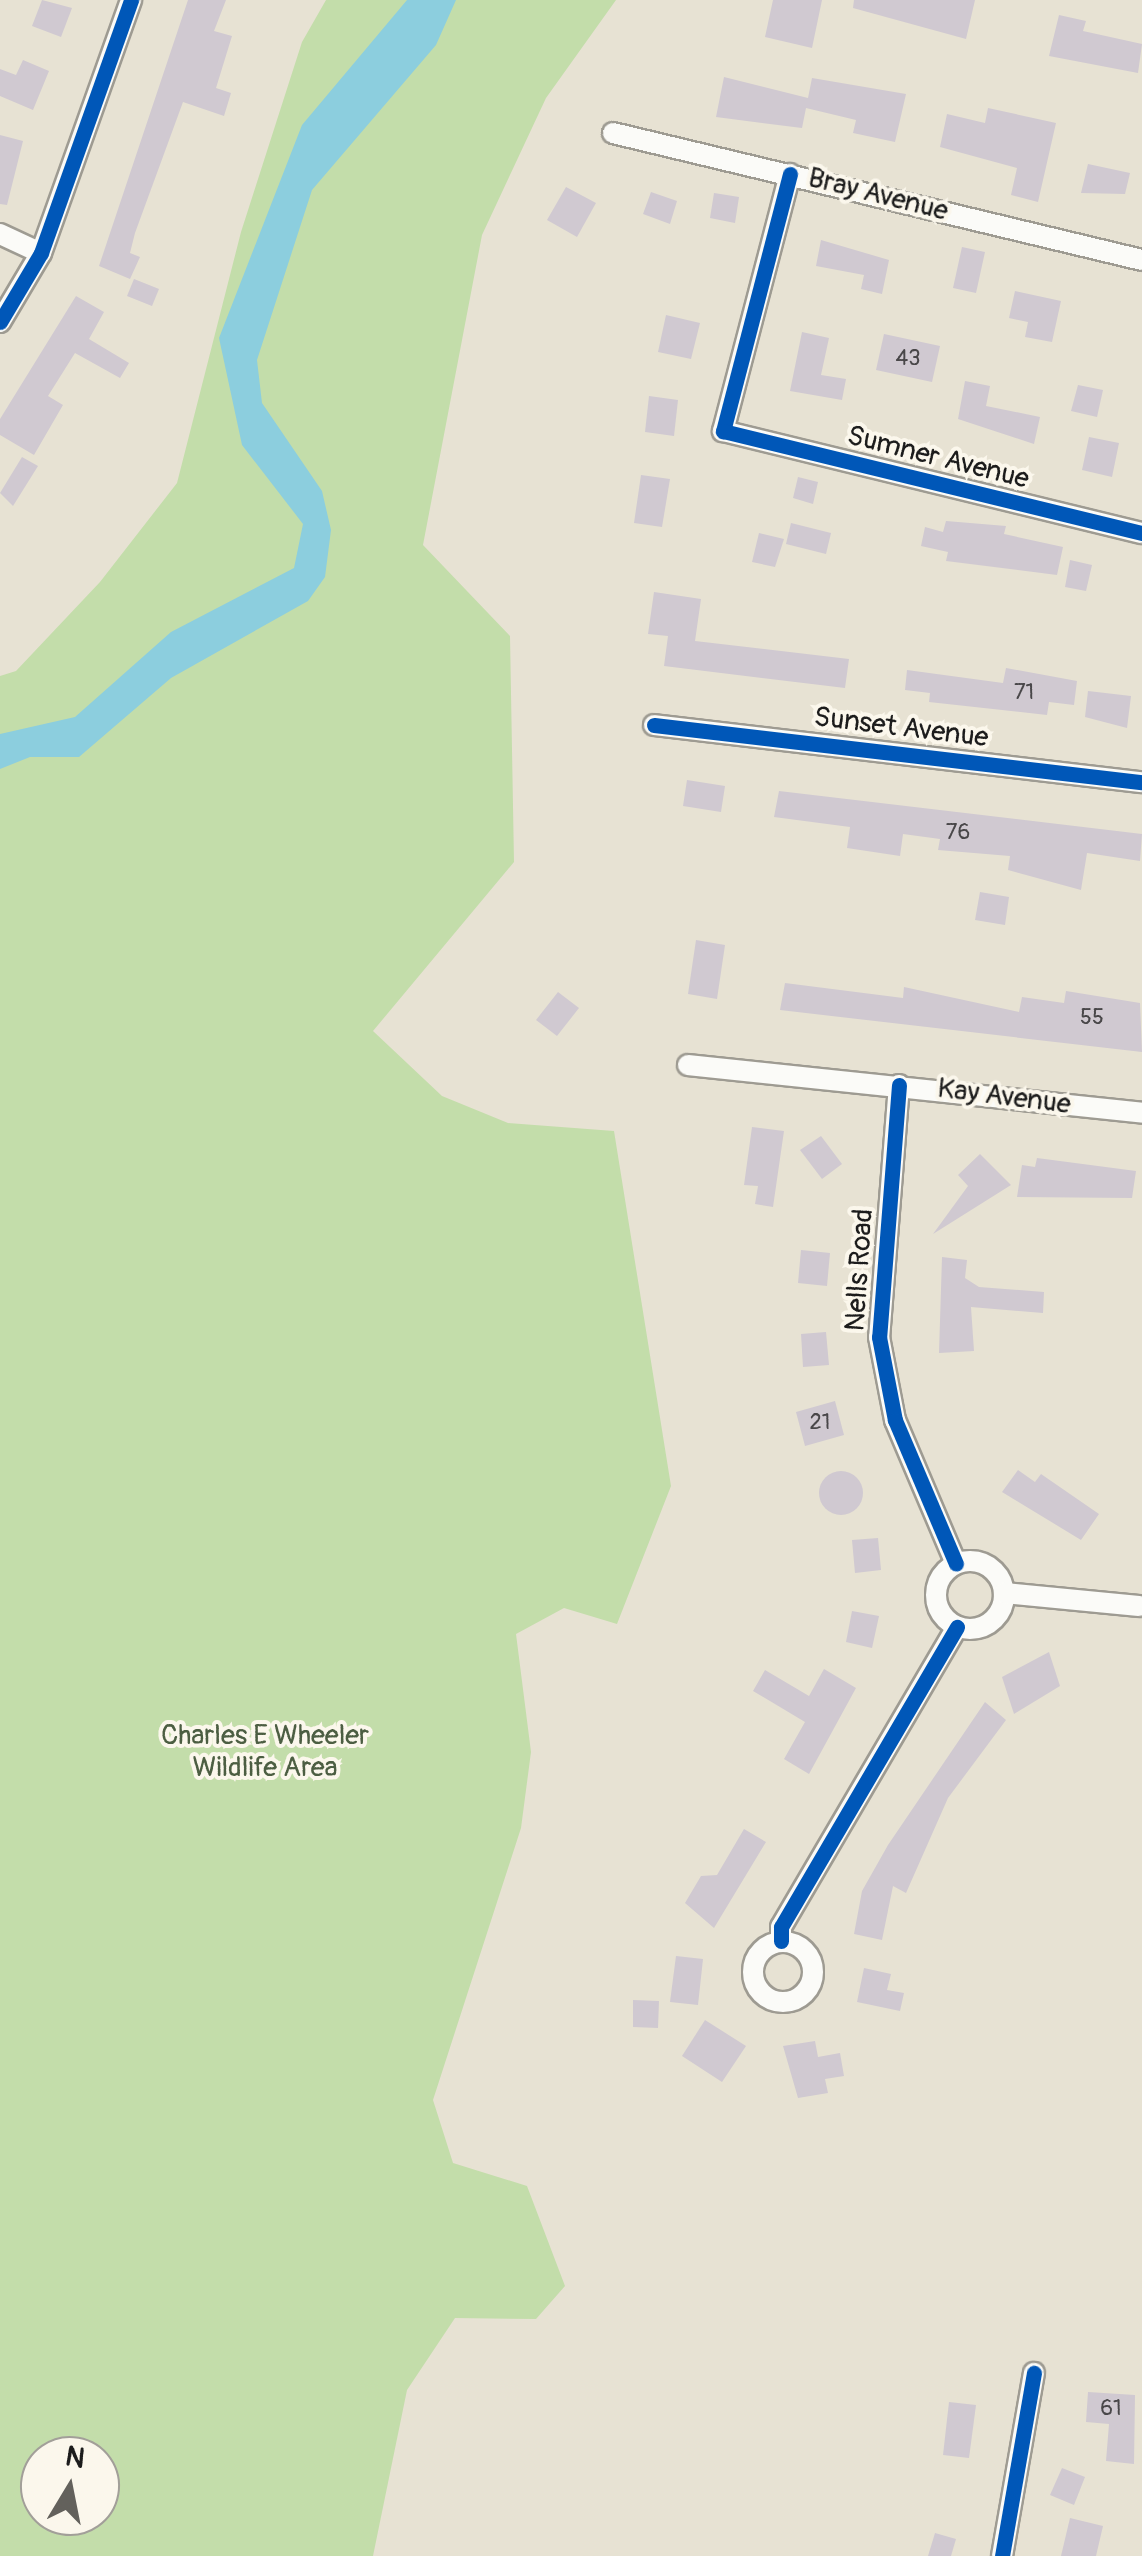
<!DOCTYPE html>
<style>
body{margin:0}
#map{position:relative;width:1142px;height:2556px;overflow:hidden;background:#e7e2d3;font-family:Pangolin,sans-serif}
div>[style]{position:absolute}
.green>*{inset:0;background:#c3ddaa}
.water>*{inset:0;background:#8ccede}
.building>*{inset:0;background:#d0c9d1}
.round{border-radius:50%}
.roads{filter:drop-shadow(2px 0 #9e9b92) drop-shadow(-2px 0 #9e9b92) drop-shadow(0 2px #9e9b92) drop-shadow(0 -2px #9e9b92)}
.street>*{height:20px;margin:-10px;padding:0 10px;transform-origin:10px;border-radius:10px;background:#fbfbf8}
.street>.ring{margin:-10px;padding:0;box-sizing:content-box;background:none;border:20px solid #fbfbf8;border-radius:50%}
.cycleway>*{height:15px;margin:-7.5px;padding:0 7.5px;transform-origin:7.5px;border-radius:7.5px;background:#0057b8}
span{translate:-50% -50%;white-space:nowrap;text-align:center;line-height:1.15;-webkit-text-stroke:8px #fbf7ec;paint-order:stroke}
.number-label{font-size:22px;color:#494749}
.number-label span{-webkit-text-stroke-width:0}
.street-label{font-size:28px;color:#1c1c1c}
.park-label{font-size:28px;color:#4c5e42}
.north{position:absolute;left:20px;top:2436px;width:100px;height:100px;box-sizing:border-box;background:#fbf7ec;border:2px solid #a29f99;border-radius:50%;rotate:10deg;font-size:28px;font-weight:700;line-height:40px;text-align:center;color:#1c1c1c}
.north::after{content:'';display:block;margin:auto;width:35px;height:45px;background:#63615c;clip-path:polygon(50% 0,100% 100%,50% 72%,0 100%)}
</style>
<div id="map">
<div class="green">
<i style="clip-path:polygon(evenodd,326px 0,616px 0,546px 98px,482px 235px,423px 545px,510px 636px,514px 862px,373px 1031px,442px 1096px,508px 1123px,614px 1131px,671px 1486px,617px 1624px,564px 1608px,516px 1634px,531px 1752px,521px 1828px,433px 2100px,453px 2163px,527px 2186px,565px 2286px,536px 2319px,455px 2318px,407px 2390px,373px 2556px,0 2556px,0 676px,16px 671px,100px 582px,177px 483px,241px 232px,302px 42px,326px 0,40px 2456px,100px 2456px,100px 2516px,40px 2516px,40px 2456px)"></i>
</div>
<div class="water">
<i style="clip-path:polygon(407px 0,456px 0,436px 45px,312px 190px,257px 360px,262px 403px,322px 491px,331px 530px,325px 577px,308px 601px,171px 678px,79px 757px,30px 757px,0 769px,0 734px,75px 717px,171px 632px,294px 568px,303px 524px,242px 445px,219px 338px,302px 125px)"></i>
</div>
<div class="building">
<i style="clip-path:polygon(42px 0,72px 8px,61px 37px,32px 26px)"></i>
<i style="clip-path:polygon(188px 0,226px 0,214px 31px,232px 36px,216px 88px,231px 93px,224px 116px,183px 102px,135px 233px,130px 253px,140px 257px,130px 279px,99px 266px)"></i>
<i style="clip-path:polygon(773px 0,822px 0,812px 48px,765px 37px)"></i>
<i style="clip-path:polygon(854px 0,975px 0,966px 39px,853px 8px)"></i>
<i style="clip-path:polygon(1059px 15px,1086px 21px,1083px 31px,1142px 44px,1138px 73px,1049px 56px)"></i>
<i style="clip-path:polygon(23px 60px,49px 71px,33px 110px,0 96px,0 69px,16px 75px)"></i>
<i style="clip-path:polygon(724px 77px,808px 98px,812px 78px,906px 94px,895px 142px,853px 133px,856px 120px,806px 108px,802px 128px,716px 117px)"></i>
<i style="clip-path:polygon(988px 108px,1056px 123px,1038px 202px,1011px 195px,1017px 168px,940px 147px,947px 114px,985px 123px)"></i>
<i style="clip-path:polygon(0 135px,23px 141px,7px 205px,0 204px)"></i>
<i style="clip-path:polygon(1088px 164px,1130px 173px,1125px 194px,1081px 193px)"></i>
<i style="clip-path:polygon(566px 187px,596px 203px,577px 237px,547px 220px)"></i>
<i style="clip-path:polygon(651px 192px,677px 201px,670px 224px,643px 214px)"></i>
<i style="clip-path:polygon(714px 193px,739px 197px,735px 223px,710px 218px)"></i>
<i style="clip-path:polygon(821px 240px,889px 260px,882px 294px,861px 289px,864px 275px,816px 266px)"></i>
<i style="clip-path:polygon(962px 247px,985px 252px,976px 293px,953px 288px)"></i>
<i style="clip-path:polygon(134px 279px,159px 289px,152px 306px,127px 296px)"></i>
<i style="clip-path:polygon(1015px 291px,1061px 301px,1052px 342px,1025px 337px,1028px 322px,1009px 318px)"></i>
<i style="clip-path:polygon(76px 296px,104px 312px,89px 339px,129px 363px,120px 378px,75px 353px,48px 396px,63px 405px,34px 455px,0 435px,0 419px)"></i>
<i style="clip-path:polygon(666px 315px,700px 323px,691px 359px,658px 352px)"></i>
<i style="clip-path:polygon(802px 332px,829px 338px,821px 375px,846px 379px,842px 400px,790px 391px)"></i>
<i style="clip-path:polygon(884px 334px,940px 346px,932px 382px,876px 370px)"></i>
<i style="clip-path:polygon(965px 381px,990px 386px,986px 406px,1040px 417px,1034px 444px,958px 419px)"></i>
<i style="clip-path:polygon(1078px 385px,1103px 390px,1097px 417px,1071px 411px)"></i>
<i style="clip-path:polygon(649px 396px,678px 400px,674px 436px,645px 432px)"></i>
<i style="clip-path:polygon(1089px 437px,1119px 443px,1112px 477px,1082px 470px)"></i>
<i style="clip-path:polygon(22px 457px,38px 466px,13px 506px,0 493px)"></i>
<i style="clip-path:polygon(641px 475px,670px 479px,662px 527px,634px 523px)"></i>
<i style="clip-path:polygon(798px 477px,818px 482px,813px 504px,793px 498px)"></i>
<i style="clip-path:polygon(946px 521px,1006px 526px,1004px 534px,1063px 547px,1057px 575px,946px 561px,948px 552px,921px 546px,925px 527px,943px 532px)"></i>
<i style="clip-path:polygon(791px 523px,831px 533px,826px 554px,786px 544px)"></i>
<i style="clip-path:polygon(759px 533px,784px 539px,775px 567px,752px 562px)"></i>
<i style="clip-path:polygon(1070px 560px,1092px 565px,1086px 591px,1065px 587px)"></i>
<i style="clip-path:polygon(654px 592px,701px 599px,695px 641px,849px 659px,845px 688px,664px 666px,668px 636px,648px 634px)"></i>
<i style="clip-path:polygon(1006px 668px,1077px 681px,1074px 705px,1049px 702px,1047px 715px,929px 702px,930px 693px,905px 690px,907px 670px,1003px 683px)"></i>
<i style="clip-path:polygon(1088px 691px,1131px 696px,1127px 728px,1085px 717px)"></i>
<i style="clip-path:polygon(687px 780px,725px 786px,721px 812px,683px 806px)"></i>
<i style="clip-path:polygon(779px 791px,1142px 834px,1140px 861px,1087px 853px,1081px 890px,1008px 870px,1010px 856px,938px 850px,940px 839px,903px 834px,900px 856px,847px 848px,850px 827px,774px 817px)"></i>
<i style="clip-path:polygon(980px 892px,1009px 897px,1005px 925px,975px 920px)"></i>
<i style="clip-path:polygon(696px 940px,725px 945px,717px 999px,688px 994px)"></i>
<i style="clip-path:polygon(785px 983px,903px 998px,904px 987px,1019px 1012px,1022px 997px,1064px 1003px,1066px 991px,1140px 1003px,1142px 1052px,780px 1010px)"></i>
<i style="clip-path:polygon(558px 992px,579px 1008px,557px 1036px,536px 1020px)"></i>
<i style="clip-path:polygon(752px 1127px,784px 1131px,773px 1207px,755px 1204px,758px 1186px,744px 1185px)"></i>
<i style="clip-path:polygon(821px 1136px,842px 1164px,822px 1179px,800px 1150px)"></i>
<i style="clip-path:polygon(980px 1154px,1011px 1185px,933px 1234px,968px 1186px,958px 1175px)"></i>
<i style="clip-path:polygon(1037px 1158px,1136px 1171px,1132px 1198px,1017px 1197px,1022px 1165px,1035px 1167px)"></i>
<i style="clip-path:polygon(801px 1250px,830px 1253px,827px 1286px,798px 1283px)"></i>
<i style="clip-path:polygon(942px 1257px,967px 1260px,965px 1278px,979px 1287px,1044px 1292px,1043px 1313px,971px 1307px,974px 1351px,939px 1353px)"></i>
<i style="clip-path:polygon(826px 1332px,829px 1365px,803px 1367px,801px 1334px)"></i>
<i style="clip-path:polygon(835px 1401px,844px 1435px,805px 1446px,796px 1412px)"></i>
<i style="clip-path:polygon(1018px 1470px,1035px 1482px,1041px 1474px,1099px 1514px,1081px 1540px,1002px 1492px)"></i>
<i class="round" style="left:819px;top:1471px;width:44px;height:44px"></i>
<i style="clip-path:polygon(878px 1538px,881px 1570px,855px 1573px,852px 1540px)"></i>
<i style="clip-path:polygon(852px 1611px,879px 1616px,872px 1648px,846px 1642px)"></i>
<i style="clip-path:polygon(1049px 1652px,1060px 1686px,1014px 1714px,1002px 1677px)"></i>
<i style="clip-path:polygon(824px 1669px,856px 1688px,809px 1774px,784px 1759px,805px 1722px,753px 1691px,765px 1670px,809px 1696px)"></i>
<i style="clip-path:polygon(985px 1702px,1006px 1720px,948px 1798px,906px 1893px,893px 1886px,882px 1940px,854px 1934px,862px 1891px,888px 1845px)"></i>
<i style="clip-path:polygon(744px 1829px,766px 1842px,714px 1928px,685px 1903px,701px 1876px,717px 1875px)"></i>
<i style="clip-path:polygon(676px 1956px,703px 1959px,698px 2005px,670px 2002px)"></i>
<i style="clip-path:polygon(864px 1968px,891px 1974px,887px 1990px,904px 1993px,900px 2011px,857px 2002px)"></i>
<i style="clip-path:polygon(633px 2000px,659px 2001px,658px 2028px,633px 2027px)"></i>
<i style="clip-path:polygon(705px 2020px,746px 2046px,722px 2082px,682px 2056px)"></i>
<i style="clip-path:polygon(815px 2041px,818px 2057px,840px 2053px,844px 2076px,825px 2079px,828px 2093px,798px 2098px,783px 2046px)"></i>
<i style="clip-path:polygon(1088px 2392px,1135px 2395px,1134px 2464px,1106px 2461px,1109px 2424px,1086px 2422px)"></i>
<i style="clip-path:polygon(949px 2402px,976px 2405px,969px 2458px,943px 2455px)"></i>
<i style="clip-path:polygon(1062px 2468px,1085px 2477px,1074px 2505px,1050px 2495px)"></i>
<i style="clip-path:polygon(1070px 2518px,1103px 2526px,1096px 2556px,1061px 2556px)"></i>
<i style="clip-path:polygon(935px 2533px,956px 2539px,951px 2556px,928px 2556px)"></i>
</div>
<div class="roads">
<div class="street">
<i style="left:613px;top:133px;width:544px;rotate:13.5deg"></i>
<i style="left:790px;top:174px;width:266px;rotate:104.6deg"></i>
<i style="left:723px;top:431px;width:431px;rotate:13.7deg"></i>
<i style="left:0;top:234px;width:45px;rotate:24.9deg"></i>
<i style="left:0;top:322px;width:80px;rotate:-59.3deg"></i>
<i style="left:41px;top:253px;width:269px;rotate:-70.4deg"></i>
<i style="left:654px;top:725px;width:491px;rotate:6.7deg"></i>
<i style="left:688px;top:1065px;width:457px;rotate:6deg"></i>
<i style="left:899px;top:1085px;width:253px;rotate:94.5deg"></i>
<i style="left:879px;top:1337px;width:85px;rotate:79.1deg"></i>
<i style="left:895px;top:1420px;width:156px;rotate:67deg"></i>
<i class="ring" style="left:936px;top:1561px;width:48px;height:48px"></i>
<i style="left:1004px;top:1593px;width:136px;rotate:5.5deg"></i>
<i style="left:781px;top:1941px;width:14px;rotate:-90deg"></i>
<i style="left:781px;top:1927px;width:348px;rotate:-59.6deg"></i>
<i class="ring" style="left:753px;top:1942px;width:40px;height:40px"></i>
<i style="left:1002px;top:2556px;width:186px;rotate:-80.1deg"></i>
</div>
</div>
<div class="cycleway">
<i style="left:790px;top:174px;width:266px;rotate:104.6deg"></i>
<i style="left:723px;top:431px;width:431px;rotate:13.7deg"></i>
<i style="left:0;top:322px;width:80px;rotate:-59.3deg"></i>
<i style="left:41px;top:253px;width:269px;rotate:-70.4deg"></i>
<i style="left:654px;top:725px;width:491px;rotate:6.7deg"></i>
<i style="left:899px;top:1085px;width:253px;rotate:94.5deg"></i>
<i style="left:879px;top:1337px;width:85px;rotate:79.1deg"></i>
<i style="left:895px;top:1420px;width:156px;rotate:67deg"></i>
<i style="left:781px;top:1941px;width:14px;rotate:-90deg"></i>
<i style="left:781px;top:1927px;width:348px;rotate:-59.6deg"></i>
<i style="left:1002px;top:2556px;width:186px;rotate:-80.1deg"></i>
</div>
<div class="number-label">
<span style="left:908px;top:359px">43</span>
<span style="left:1024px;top:693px">71</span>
<span style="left:958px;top:833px">76</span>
<span style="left:1092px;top:1018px">55</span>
<span style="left:820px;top:1423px">21</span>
<span style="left:1111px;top:2409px">61</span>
</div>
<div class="street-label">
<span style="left:878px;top:195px;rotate:14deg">Bray Avenue</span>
<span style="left:938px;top:458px;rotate:14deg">Sumner Avenue</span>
<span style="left:901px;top:728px;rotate:7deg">Sunset Avenue</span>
<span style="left:1004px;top:1097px;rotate:7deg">Kay Avenue</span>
<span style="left:860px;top:1270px;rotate:-86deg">Nells Road</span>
</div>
<div class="park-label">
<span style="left:265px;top:1752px">Charles E Wheeler<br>Wildlife Area</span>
</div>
<div class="north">N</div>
</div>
